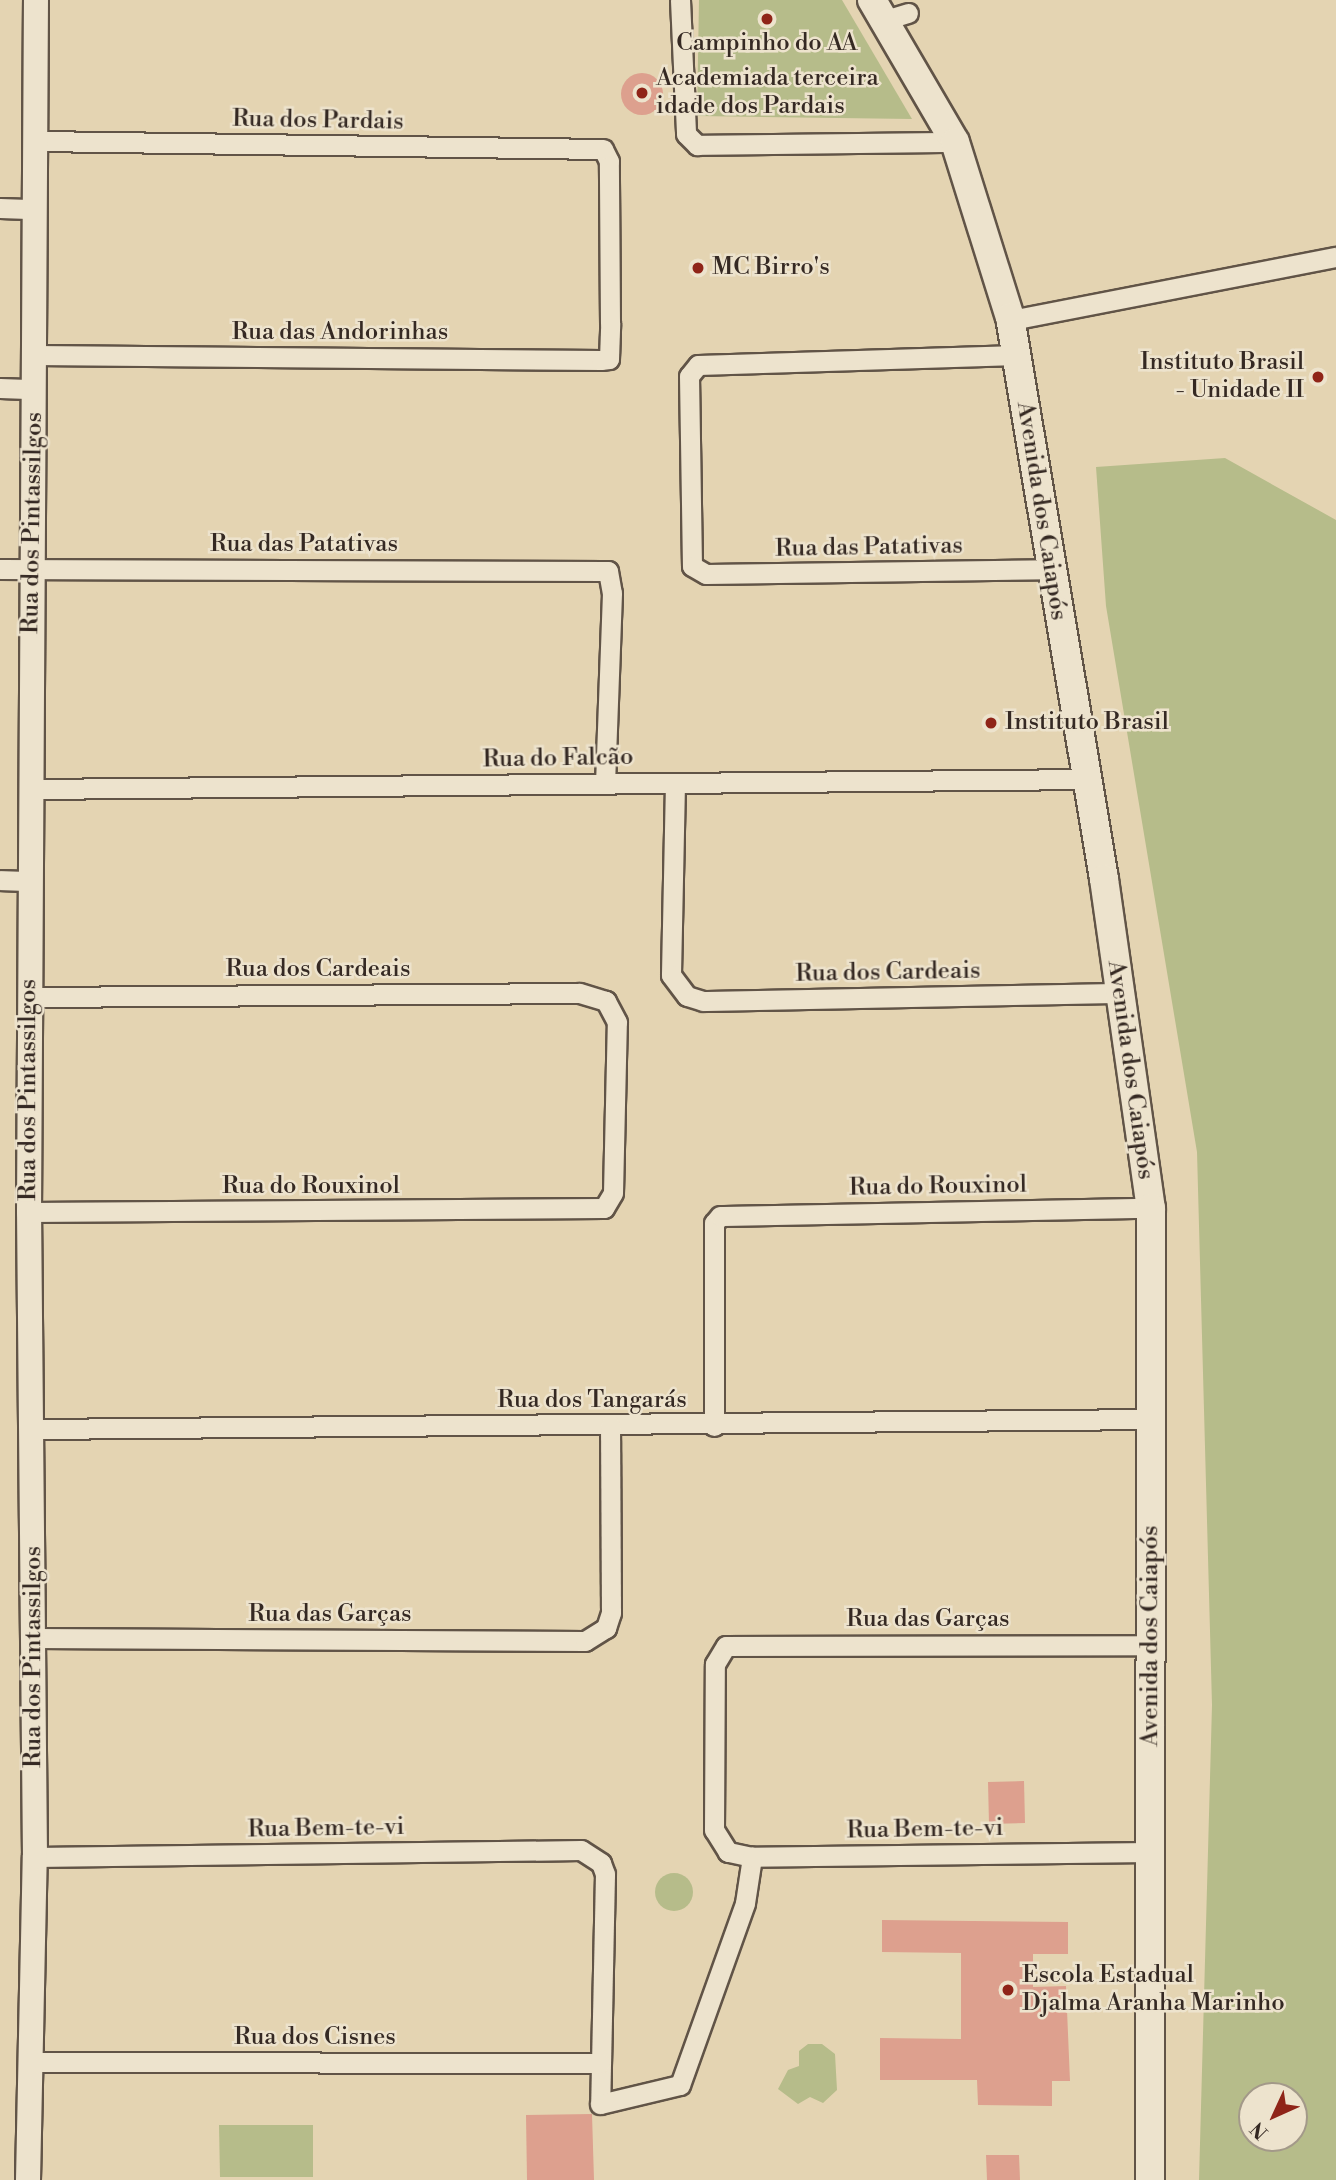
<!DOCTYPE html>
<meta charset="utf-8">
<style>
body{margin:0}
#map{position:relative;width:1336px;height:2180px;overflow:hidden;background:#e4d4b2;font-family:"Libre Bodoni",serif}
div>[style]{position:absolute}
.green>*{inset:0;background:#b6bc8a}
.round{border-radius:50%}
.building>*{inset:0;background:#dda08e}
.roads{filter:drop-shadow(2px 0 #615447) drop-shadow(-2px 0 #615447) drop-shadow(0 2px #615447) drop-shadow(0 -2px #615447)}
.minor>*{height:19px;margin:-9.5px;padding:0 9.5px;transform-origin:9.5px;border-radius:9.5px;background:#ede3cd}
.tertiary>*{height:24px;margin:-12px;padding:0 12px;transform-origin:12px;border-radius:12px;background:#ede3cd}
.secondary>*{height:28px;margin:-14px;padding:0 14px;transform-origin:14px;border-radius:14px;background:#ede3cd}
.dots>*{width:19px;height:19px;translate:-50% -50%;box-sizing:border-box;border:4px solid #ede3cd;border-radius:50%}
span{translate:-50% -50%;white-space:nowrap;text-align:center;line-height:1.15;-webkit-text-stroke:5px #ede3cd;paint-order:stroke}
.poi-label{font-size:24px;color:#352923}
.left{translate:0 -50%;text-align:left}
.right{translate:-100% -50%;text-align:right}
.street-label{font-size:24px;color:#352923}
.north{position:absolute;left:1238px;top:2082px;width:70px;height:70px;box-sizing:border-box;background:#ede3cd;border:2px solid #a39989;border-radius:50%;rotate:225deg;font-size:19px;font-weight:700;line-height:28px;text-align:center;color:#352923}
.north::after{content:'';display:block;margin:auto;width:24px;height:32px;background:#8f2418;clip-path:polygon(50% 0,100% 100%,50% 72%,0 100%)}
</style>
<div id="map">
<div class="green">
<i style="clip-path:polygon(699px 0,842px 0,912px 119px,697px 116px)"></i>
<i style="clip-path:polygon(evenodd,1225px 458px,1336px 520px,1336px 2180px,1199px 2180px,1212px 1705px,1197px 1152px,1106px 606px,1096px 467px,1225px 458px,1252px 2096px,1294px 2096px,1294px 2138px,1252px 2138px,1252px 2096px)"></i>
<i class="round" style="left:655px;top:1873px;width:38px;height:38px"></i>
<i style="clip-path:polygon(808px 2044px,822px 2044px,835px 2054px,837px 2090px,823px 2103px,810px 2097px,798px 2104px,778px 2089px,788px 2070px,799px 2066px,799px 2051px)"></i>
<i style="clip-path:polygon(219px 2125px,313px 2125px,313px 2177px,220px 2177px)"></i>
</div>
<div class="building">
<i class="round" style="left:621px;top:73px;width:42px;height:42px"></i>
<i style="clip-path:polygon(1024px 1781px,1025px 1823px,989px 1824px,988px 1782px)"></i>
<i style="clip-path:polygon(882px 1920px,1068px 1922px,1068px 1954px,1033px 1954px,1033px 1987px,1066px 1986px,1070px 2081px,1052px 2081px,1052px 2106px,978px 2105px,977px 2080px,880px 2080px,880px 2038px,961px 2039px,961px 1953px,882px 1952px)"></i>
<i style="clip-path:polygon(592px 2114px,594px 2180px,527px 2180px,526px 2115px)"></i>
<i style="clip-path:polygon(986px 2155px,1019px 2155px,1020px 2180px,987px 2180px)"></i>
</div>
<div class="roads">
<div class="minor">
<i style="left:680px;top:0;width:134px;rotate:87.4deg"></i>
<i style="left:686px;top:134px;width:16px;rotate:45deg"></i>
<i style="left:697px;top:145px;width:258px;rotate:-0.7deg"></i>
<i style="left:885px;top:20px;width:24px;rotate:-17deg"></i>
<i style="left:0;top:208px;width:35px;rotate:2deg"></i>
<i style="left:1011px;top:320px;width:331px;rotate:-11deg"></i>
<i style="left:34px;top:355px;width:567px;rotate:0.51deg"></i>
<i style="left:601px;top:360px;width:8px;rotate:-7deg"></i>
<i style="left:609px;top:359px;width:36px;rotate:-88deg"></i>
<i style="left:610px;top:323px;width:162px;rotate:-90.4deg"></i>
<i style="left:609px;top:161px;width:13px;rotate:-117deg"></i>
<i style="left:603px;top:149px;width:568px;rotate:-179.19deg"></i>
<i style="left:1017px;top:355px;width:319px;rotate:178.2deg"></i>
<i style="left:698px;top:365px;width:14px;rotate:129deg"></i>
<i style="left:689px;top:376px;width:190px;rotate:89.1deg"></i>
<i style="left:692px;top:566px;width:16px;rotate:30deg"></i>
<i style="left:706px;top:574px;width:342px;rotate:-0.8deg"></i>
<i style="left:0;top:388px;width:34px;rotate:2deg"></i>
<i style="left:0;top:569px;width:608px;rotate:0.19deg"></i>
<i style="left:608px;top:571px;width:22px;rotate:80deg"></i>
<i style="left:612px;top:593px;width:190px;rotate:92.1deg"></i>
<i style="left:675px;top:783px;width:192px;rotate:91.2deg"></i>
<i style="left:671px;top:975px;width:26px;rotate:53deg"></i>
<i style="left:687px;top:996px;width:17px;rotate:17deg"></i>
<i style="left:703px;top:1001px;width:415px;rotate:-1.1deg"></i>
<i style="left:32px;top:789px;width:1052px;rotate:-0.54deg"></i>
<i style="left:0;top:880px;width:31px;rotate:2deg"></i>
<i style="left:29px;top:1212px;width:575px;rotate:-0.4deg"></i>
<i style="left:604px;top:1208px;width:17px;rotate:-59deg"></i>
<i style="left:613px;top:1193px;width:171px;rotate:-88.7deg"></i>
<i style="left:617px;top:1022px;width:24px;rotate:-118deg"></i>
<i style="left:606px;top:1001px;width:28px;rotate:-163deg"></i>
<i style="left:579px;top:993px;width:549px;rotate:179.58deg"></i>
<i style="left:714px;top:1426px;width:203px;rotate:-90deg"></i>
<i style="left:714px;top:1223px;width:9px;rotate:-49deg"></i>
<i style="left:720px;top:1216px;width:431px;rotate:-1.1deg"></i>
<i style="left:33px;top:1429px;width:1118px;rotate:-0.51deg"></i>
<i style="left:35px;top:1638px;width:550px;rotate:0.31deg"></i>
<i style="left:585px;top:1641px;width:25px;rotate:-32deg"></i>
<i style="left:606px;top:1628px;width:16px;rotate:-72deg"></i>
<i style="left:611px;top:1613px;width:188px;rotate:-90.3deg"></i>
<i style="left:1150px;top:1852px;width:398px;rotate:179.3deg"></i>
<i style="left:752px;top:1857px;width:25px;rotate:-168deg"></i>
<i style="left:728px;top:1852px;width:26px;rotate:-122deg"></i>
<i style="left:714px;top:1830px;width:166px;rotate:-89.7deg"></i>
<i style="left:715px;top:1664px;width:21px;rotate:-59deg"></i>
<i style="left:726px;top:1646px;width:425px;rotate:-0.1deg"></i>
<i style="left:35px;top:1857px;width:546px;rotate:-0.73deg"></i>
<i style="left:581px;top:1850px;width:24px;rotate:33deg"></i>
<i style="left:601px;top:1863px;width:12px;rotate:70deg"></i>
<i style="left:605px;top:1874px;width:230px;rotate:91.2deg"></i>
<i style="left:600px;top:2104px;width:82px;rotate:-13.4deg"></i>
<i style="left:680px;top:2085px;width:193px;rotate:-70.3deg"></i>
<i style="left:745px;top:1903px;width:47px;rotate:-81.3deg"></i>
<i style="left:29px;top:2062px;width:571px;rotate:0.1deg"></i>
</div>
<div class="tertiary">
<i style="left:28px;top:2180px;width:323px;rotate:-88.8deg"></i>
<i style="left:35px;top:1857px;width:645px;rotate:-90.53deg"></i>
<i style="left:29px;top:1212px;width:1212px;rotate:-89.67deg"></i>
</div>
<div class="secondary">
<i style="left:872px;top:0;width:164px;rotate:59.7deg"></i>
<i style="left:955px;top:142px;width:183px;rotate:72.6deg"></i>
<i style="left:1010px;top:317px;width:570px;rotate:80.5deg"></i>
<i style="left:1104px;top:879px;width:332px;rotate:81.9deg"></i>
<i style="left:1151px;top:1208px;width:972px;rotate:90.06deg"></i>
</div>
</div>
<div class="dots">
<i style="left:767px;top:19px;background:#8f2418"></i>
<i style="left:642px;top:93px;background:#8f2418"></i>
<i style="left:698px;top:268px;background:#8f2418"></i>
<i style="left:1318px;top:377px;background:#8f2418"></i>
<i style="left:991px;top:723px;background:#8f2418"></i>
<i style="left:1008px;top:1990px;background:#8f2418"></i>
</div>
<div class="poi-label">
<span style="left:767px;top:44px">Campinho do AA</span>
<span class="left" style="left:656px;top:93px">Academiada terceira<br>idade dos Pardais</span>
<span class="left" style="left:712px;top:268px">MC Birro's</span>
<span class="right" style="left:1304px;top:377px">Instituto Brasil<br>- Unidade II</span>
<span class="left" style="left:1005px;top:723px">Instituto Brasil</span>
<span class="left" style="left:1022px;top:1990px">Escola Estadual<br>Djalma Aranha Marinho</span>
</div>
<div class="street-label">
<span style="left:318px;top:121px;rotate:1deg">Rua dos Pardais</span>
<span style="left:340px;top:333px">Rua das Andorinhas</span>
<span style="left:1041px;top:511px;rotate:81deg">Avenida dos Caiapós</span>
<span style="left:33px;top:523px;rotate:-89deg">Rua dos Pintassilgos</span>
<span style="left:304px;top:545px">Rua das Patativas</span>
<span style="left:869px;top:548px;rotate:-1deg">Rua das Patativas</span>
<span style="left:558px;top:759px;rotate:-1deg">Rua do Falcão</span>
<span style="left:318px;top:970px">Rua dos Cardeais</span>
<span style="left:888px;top:973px;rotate:-1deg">Rua dos Cardeais</span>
<span style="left:1130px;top:1070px;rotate:82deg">Avenida dos Caiapós</span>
<span style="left:29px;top:1090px;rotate:-90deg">Rua dos Pintassilgos</span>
<span style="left:311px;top:1187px">Rua do Rouxinol</span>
<span style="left:938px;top:1187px;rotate:-1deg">Rua do Rouxinol</span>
<span style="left:592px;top:1401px">Rua dos Tangarás</span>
<span style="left:330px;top:1615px">Rua das Garças</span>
<span style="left:928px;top:1620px">Rua das Garças</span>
<span style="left:1151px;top:1636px;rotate:-90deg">Avenida dos Caiapós</span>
<span style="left:34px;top:1657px;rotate:-90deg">Rua dos Pintassilgos</span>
<span style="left:326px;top:1829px;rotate:-1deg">Rua Bem-te-vi</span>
<span style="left:925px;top:1830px;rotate:-1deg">Rua Bem-te-vi</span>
<span style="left:315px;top:2038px">Rua dos Cisnes</span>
</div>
<div class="north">N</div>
</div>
